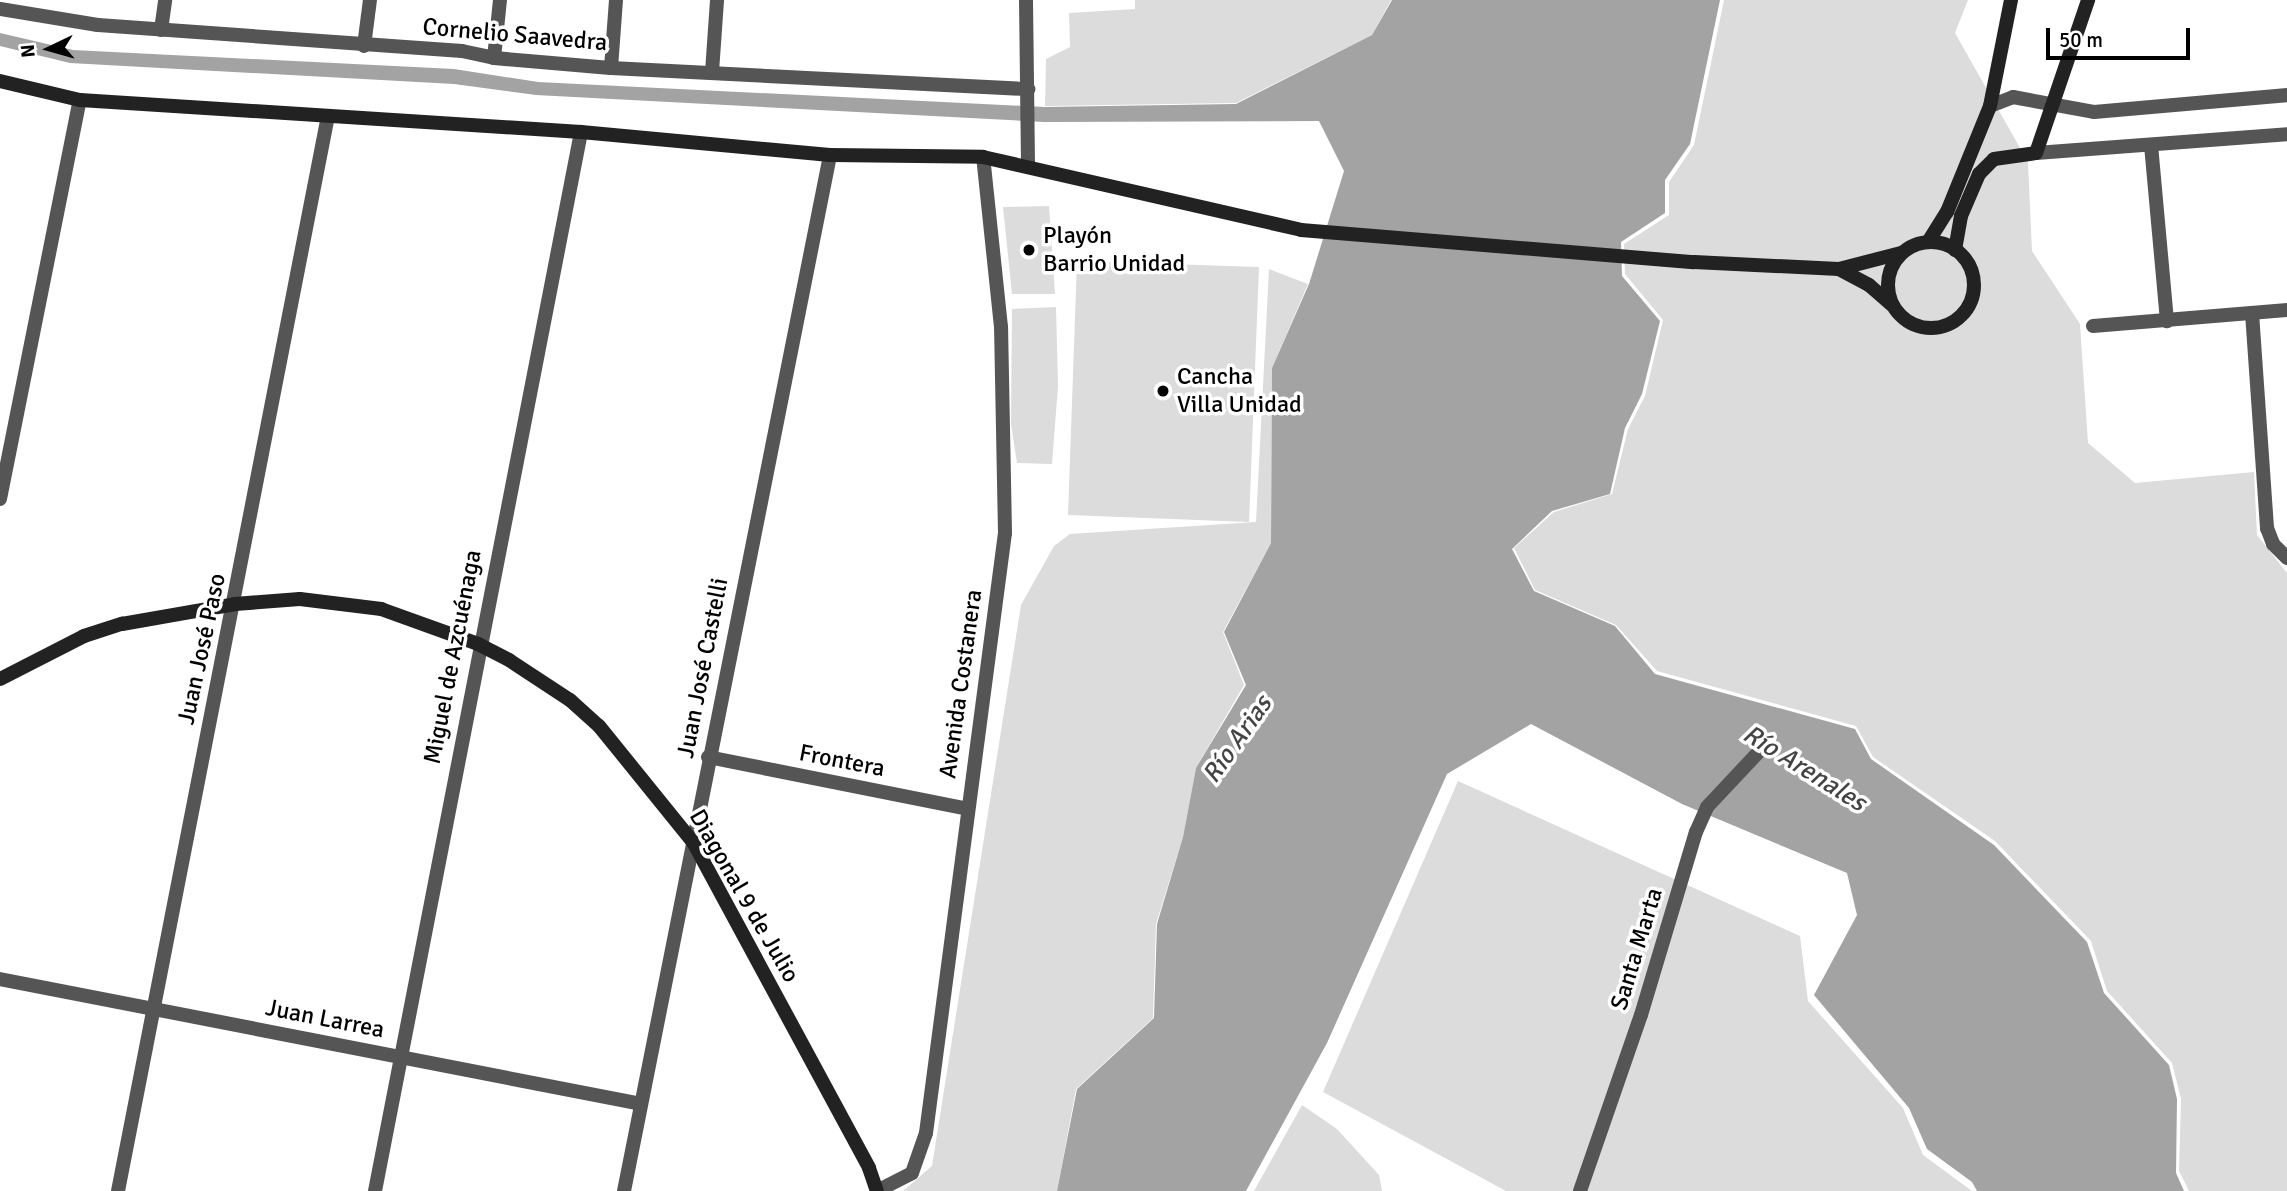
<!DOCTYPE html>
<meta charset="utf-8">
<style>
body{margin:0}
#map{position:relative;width:2287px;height:1191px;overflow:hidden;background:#fff;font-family:Signika,sans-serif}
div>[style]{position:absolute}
.green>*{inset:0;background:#dcdcdc}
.water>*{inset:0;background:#a3a3a3}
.street>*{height:14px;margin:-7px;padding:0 7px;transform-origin:7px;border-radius:7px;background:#555}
.secondary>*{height:14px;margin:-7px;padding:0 7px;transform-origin:7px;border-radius:7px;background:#222}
.secondary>.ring{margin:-7px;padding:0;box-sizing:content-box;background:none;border:14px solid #222;border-radius:50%}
.dots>*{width:19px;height:19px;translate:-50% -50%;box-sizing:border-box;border:4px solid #fff;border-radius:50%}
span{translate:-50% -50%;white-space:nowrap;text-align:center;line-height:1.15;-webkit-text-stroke:7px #fff;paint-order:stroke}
.street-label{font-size:24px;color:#000}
.poi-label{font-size:24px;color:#000}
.left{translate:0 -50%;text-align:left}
.water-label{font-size:26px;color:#444;font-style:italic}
.north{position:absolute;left:14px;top:14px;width:70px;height:70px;-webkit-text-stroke:5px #fff;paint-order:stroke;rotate:265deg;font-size:19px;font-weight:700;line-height:28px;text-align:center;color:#000}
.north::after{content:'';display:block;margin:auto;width:24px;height:32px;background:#000;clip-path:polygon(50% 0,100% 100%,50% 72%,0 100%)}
.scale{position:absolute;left:2046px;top:28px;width:144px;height:32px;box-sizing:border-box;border:4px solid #000;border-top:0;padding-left:9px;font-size:21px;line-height:24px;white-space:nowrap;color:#000;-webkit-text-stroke:5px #fff;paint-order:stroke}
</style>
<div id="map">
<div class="green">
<i style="clip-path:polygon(1135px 0,1391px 0,1372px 35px,1236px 103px,1045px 106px,1046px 59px,1070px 47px,1069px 13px,1135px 9px)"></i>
<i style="clip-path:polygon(1724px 0,1968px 0,1955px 33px,2028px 162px,2032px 251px,2080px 324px,2088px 443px,2135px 483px,2254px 472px,2257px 535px,2287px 573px,2287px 1191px,2189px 1191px,2179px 1171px,2181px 1099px,2172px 1063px,2107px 991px,2091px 941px,1995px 841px,1873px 757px,1856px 726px,1657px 671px,1616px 625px,1535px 590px,1514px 548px,1554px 512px,1612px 494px,1628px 429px,1645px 396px,1663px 320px,1625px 274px,1624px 244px,1669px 215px,1669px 182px,1694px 145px)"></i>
<i style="clip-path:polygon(1049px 206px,1055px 294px,1012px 294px,1003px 207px)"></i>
<i style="clip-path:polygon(1077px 261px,1259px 267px,1249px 522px,1068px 515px)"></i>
<i style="clip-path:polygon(1269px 269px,1308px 284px,1272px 368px,1271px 543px,1223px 632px,1244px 685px,1196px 768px,1183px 837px,1156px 924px,1153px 1018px,1076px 1089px,1057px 1191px,903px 1191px,932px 1166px,1021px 605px,1054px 546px,1070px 534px,1256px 522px)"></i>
<i style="clip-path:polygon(1056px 307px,1058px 386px,1052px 464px,1017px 463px,1011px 424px,1012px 309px)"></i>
<i style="clip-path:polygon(1458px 781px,1800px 936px,1808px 1001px,1903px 1108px,1923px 1155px,1972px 1191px,1506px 1191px,1323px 1092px)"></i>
<i style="clip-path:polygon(1302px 1105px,1337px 1129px,1379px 1175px,1382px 1191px,1254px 1191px)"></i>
</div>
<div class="water">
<i style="clip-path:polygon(1392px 0,1720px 0,1690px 144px,1665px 180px,1665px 213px,1621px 242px,1622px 276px,1660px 321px,1642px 394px,1625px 428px,1610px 494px,1552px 511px,1512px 549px,1534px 591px,1615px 626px,1655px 674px,1855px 729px,1871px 759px,1994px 845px,2087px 942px,2104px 993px,2169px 1065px,2177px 1099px,2176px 1173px,2184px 1191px,1977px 1191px,1972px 1182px,1927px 1149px,1909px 1108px,1814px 995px,1857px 915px,1847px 873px,1682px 804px,1531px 724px,1447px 774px,1327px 1043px,1246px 1191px,1057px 1191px,1077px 1089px,1154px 1018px,1157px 924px,1183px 837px,1196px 768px,1246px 685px,1224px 632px,1271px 543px,1272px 368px,1309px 284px,1344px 171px,1319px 121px,1044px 122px,536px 95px,454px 84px,70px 63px,0 46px,0 33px,73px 50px,454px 69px,538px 82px,1044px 107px,1236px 104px,1372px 35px)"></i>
</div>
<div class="street">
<i style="left:1026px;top:0;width:164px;rotate:89.3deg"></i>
<i style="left:0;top:9px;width:99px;rotate:9.3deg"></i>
<i style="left:98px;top:25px;width:365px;rotate:4.1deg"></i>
<i style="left:462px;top:51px;width:33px;rotate:12deg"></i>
<i style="left:494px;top:58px;width:117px;rotate:4.9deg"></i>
<i style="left:611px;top:68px;width:418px;rotate:2.9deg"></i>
<i style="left:161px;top:30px;width:30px;rotate:-82deg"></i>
<i style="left:364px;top:46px;width:46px;rotate:-82.6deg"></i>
<i style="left:494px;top:58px;width:58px;rotate:-84.1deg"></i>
<i style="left:611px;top:68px;width:68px;rotate:-85.8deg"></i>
<i style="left:712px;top:72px;width:72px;rotate:-86deg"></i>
<i style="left:1990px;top:106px;width:25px;rotate:-21deg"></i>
<i style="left:2013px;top:97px;width:82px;rotate:10.5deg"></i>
<i style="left:2094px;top:112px;width:194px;rotate:-5deg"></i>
<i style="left:2151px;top:145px;width:177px;rotate:84.8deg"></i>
<i style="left:2036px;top:153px;width:252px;rotate:-4.3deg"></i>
<i style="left:2252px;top:313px;width:216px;rotate:86deg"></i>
<i style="left:2267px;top:528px;width:17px;rotate:69deg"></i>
<i style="left:2273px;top:544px;width:20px;rotate:45deg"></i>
<i style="left:2093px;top:326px;width:195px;rotate:-4.7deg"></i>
<i style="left:0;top:499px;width:407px;rotate:-78.7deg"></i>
<i style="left:708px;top:757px;width:265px;rotate:11.3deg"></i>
<i style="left:0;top:979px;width:653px;rotate:11.03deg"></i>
<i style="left:118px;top:1191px;width:1095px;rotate:-78.95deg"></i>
<i style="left:375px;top:1191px;width:1079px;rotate:-78.99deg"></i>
<i style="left:624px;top:1191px;width:1056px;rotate:-78.75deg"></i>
<i style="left:877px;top:1191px;width:39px;rotate:-27deg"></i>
<i style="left:912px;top:1173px;width:42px;rotate:-70.7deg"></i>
<i style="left:926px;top:1133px;width:605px;rotate:-82.5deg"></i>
<i style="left:1005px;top:533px;width:206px;rotate:-91.1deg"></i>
<i style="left:1001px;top:327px;width:171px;rotate:-96deg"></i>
<i style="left:1580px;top:1191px;width:186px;rotate:-70.9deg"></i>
<i style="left:1641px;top:1015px;width:191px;rotate:-73.3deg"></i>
<i style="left:1696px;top:832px;width:27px;rotate:-66deg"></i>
<i style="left:1707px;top:807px;width:91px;rotate:-46.8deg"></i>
</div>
<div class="secondary">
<i style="left:0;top:81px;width:82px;rotate:13.4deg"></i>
<i style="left:80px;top:100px;width:502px;rotate:3.65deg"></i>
<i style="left:581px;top:132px;width:250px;rotate:5.3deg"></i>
<i style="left:830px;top:155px;width:153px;rotate:0.7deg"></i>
<i style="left:983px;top:157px;width:326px;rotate:12.9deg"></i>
<i style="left:1301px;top:230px;width:394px;rotate:4.7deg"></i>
<i style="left:1694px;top:262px;width:145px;rotate:2.8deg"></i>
<i style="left:1839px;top:269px;width:64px;rotate:-14.5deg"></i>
<i style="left:1928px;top:242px;width:36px;rotate:-58deg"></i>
<i style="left:1947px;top:212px;width:114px;rotate:-67.9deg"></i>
<i style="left:1990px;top:106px;width:108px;rotate:-78.8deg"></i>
<i class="ring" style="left:1888px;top:242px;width:72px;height:72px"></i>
<i style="left:1955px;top:250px;width:35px;rotate:-80deg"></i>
<i style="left:1961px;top:216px;width:46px;rotate:-66.8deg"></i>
<i style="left:1979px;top:174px;width:21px;rotate:-45deg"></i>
<i style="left:1994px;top:159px;width:42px;rotate:-8.1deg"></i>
<i style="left:2036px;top:153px;width:162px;rotate:-71.2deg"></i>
<i style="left:1839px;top:269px;width:34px;rotate:28deg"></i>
<i style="left:1869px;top:285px;width:30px;rotate:41deg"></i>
<i style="left:0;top:679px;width:94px;rotate:-27.1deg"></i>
<i style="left:84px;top:636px;width:40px;rotate:-18deg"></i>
<i style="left:122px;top:624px;width:115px;rotate:-10deg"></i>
<i style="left:235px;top:604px;width:65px;rotate:-4.4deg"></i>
<i style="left:300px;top:599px;width:82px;rotate:7deg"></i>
<i style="left:381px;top:609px;width:103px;rotate:19.8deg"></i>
<i style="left:478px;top:644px;width:35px;rotate:27deg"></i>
<i style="left:509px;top:660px;width:73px;rotate:33.3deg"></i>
<i style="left:570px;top:700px;width:39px;rotate:42deg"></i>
<i style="left:599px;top:726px;width:149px;rotate:51deg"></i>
<i style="left:693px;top:842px;width:370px;rotate:61.6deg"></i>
<i style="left:869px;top:1168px;width:24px;rotate:71deg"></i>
</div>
<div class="dots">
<i style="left:1029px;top:250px;background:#000"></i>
<i style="left:1163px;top:391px;background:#000"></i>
</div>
<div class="street-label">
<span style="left:515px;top:35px;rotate:5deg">Cornelio Saavedra</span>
<span style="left:202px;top:649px;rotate:-78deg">Juan José Paso</span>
<span style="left:453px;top:657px;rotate:-79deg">Miguel de Azcuénaga</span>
<span style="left:703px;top:668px;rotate:-79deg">Juan José Castelli</span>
<span style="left:961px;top:684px;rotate:-82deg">Avenida Costanera</span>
<span style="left:842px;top:761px;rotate:11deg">Frontera</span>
<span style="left:744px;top:896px;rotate:60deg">Diagonal 9 de Julio</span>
<span style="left:1637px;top:949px;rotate:-73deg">Santa Marta</span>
<span style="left:325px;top:1019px;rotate:11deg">Juan Larrea</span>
</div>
<div class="poi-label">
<span class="left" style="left:1043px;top:250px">Playón<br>Barrio Unidad</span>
<span class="left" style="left:1177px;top:391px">Cancha<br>Villa Unidad</span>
</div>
<div class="water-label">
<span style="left:1238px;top:740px;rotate:-55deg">Río Arias</span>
<span style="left:1804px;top:769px;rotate:32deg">Río Arenales</span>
</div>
<div class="north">N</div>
<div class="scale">50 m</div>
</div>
